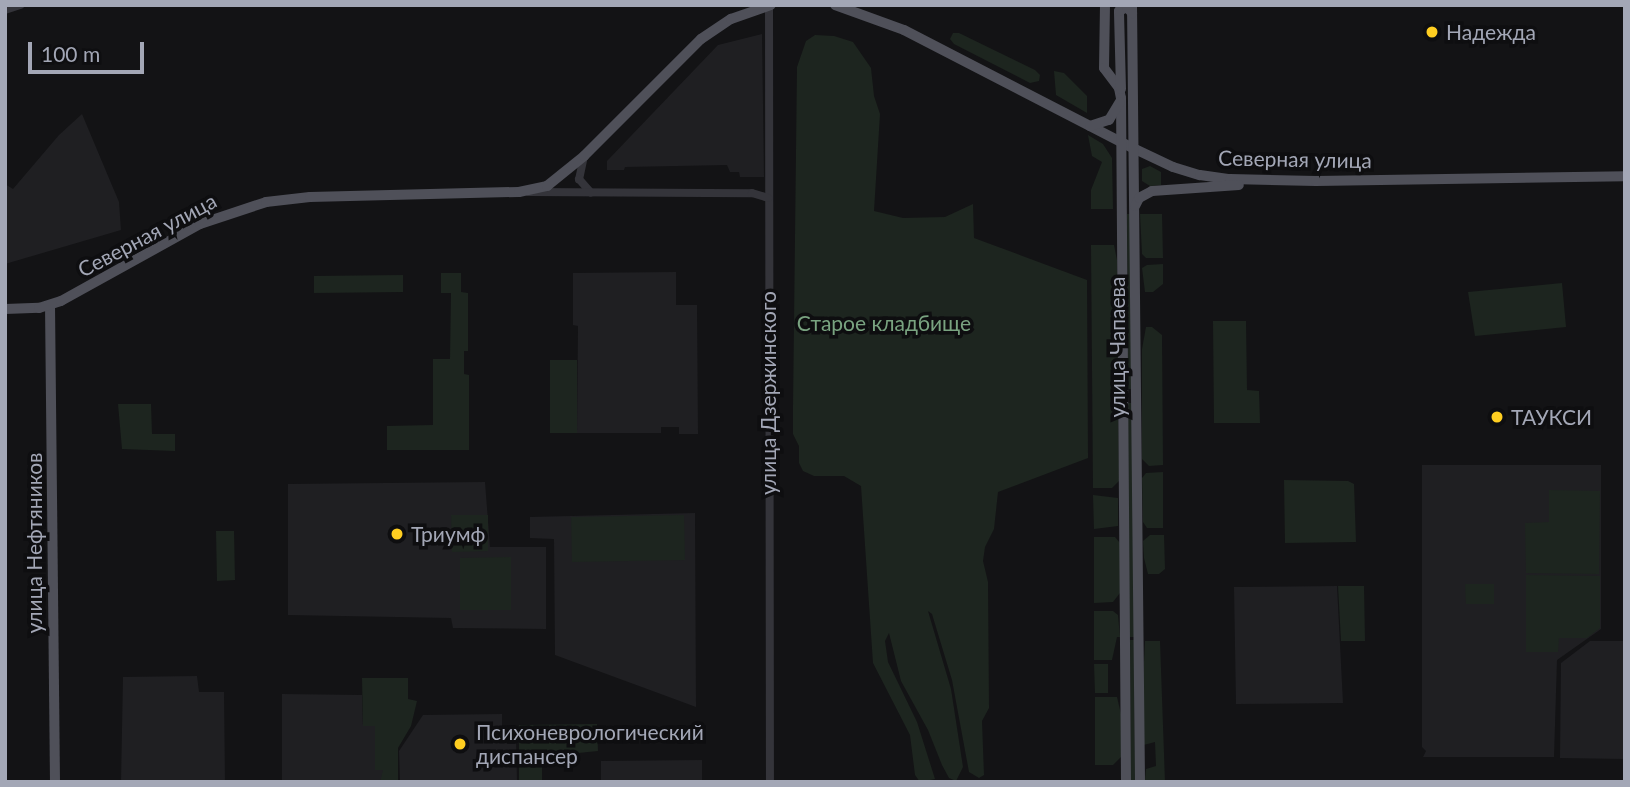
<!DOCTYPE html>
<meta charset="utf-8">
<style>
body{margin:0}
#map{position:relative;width:1630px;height:787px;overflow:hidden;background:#131315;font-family:Lato,sans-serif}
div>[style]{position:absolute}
.built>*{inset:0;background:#1f1f22}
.green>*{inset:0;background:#1d251f}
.minor>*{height:8px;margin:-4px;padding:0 4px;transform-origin:4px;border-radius:4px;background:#34343a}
.major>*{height:10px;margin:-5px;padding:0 5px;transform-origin:5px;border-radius:5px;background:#4f5059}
.dots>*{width:19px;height:19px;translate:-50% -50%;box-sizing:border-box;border:4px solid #0e0e10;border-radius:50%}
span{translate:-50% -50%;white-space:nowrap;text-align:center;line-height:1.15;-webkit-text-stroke:7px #0e0e10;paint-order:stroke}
.poi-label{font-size:21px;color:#a3a7b6}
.left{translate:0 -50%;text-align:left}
.street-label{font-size:21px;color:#a3a7b6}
.park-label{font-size:21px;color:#79a380}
.frame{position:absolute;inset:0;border:7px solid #a3a7b6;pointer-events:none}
.scale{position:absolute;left:28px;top:42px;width:116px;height:32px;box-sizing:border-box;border:4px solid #a3a7b6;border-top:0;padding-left:9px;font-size:21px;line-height:24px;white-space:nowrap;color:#a3a7b6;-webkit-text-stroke:5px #0e0e10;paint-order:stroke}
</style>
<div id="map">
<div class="built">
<i style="clip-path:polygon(762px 34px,764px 177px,740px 177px,739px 172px,730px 172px,727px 165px,625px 167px,624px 170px,607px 170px,607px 161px,718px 45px)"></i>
<i style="clip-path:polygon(82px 114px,119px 202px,121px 230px,5px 264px,5px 184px,13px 189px,59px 135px)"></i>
<i style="clip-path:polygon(676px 272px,676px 305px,697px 305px,698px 434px,679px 434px,679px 427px,661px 427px,661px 433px,577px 433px,578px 326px,573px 325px,573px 273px)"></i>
<i style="clip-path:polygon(1422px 465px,1601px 465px,1601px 629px,1557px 660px,1554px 757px,1423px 757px,1426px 751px,1422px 747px)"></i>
<i style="clip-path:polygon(485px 482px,490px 547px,546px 547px,546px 629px,453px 628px,451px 618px,288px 615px,288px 484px)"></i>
<i style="clip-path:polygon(695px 513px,696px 707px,555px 655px,554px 539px,530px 538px,530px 517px)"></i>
<i style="clip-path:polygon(1337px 586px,1343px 703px,1236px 704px,1234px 587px)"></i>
<i style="clip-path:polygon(1590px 641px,1625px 641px,1625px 759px,1560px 758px,1561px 663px)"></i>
<i style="clip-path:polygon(197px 676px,199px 692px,224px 692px,225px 782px,121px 782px,123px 677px)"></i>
<i style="clip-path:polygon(282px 694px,362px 695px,363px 726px,375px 726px,375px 769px,383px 770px,383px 779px,380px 782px,282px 782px)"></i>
<i style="clip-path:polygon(502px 714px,502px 736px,516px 736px,517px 782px,400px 782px,399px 751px,423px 715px)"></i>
<i style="clip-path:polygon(702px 760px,702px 782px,601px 782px,601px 761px)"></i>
</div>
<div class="green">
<i style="clip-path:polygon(953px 33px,959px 33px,1035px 70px,1040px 75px,1039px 81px,1030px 83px,954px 44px,950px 39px)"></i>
<i style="clip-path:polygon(815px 35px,834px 36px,853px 42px,871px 68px,874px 96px,880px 114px,874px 211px,903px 218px,945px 217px,973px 204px,974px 238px,1087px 280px,1088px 458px,998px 492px,994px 529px,985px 547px,983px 561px,988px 582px,989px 708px,982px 721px,984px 775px,979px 778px,969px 772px,952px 680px,932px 614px,928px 611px,951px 689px,963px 767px,956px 781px,949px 778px,942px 765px,928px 730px,901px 681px,889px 633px,885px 641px,888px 662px,917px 722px,935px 779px,920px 782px,915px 775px,910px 735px,873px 663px,861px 486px,844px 476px,814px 476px,803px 471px,799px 463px,799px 446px,793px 434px,793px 407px,797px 67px,806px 41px)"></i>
<i style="clip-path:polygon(1054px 71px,1064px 73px,1087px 96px,1087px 113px,1056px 95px)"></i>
<i style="clip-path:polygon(1088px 135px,1103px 144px,1112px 158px,1113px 209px,1091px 209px,1091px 190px,1102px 162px,1092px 156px)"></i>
<i style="clip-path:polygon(1150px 166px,1161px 172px,1161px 185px,1150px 186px,1142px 181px,1142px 169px)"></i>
<i style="clip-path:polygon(1127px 214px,1131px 214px,1132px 389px,1128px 389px)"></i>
<i style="clip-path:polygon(1140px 214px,1162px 214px,1163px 258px,1146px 258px,1142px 254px)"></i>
<i style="clip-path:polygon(1091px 245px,1114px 245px,1117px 260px,1119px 481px,1112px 488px,1093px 488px)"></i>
<i style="clip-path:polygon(1163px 264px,1163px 284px,1153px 292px,1145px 292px,1142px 268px,1147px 265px)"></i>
<i style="clip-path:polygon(441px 273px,461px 273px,461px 292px,468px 293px,468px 351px,464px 351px,464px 374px,469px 375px,469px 450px,387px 450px,387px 426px,433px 425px,433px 359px,450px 359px,451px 293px,441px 293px)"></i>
<i style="clip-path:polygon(403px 275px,403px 292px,314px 293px,314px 276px)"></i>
<i style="clip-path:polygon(1562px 283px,1566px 327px,1475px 336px,1468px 292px)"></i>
<i style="clip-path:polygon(1213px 321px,1246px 321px,1247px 390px,1259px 391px,1260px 423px,1214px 423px)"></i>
<i style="clip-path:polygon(1146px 327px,1152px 327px,1162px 335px,1163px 465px,1149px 466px,1142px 459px,1142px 349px)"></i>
<i style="clip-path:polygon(550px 360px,577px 360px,577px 433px,550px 433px)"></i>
<i style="clip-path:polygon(1128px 403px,1133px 403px,1135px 637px,1129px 637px)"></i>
<i style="clip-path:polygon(118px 404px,151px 404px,152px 434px,175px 434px,175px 451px,122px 449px)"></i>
<i style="clip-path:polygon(1163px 472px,1163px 528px,1147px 528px,1143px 522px,1142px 478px,1146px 473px)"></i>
<i style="clip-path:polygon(1284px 480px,1348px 481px,1354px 484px,1356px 542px,1285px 543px)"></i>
<i style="clip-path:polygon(1549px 490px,1600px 491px,1599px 574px,1526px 573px,1525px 523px,1549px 522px)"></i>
<i style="clip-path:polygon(1093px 495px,1118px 498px,1118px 526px,1094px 529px)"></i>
<i style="clip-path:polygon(451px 515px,488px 515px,488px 551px,452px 552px)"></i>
<i style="clip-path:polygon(684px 515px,685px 560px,572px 562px,571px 517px)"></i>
<i style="clip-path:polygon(216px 531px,234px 531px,235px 580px,217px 581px)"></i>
<i style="clip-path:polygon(1150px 535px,1164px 535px,1165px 569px,1159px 574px,1148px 574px,1144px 558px,1143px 541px)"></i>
<i style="clip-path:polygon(1094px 537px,1115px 537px,1120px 543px,1120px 593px,1113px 602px,1094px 603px)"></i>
<i style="clip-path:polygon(511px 557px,511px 610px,460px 610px,460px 558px)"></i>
<i style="clip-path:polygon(1526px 575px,1600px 576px,1600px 628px,1587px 638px,1559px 638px,1558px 652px,1526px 652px)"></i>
<i style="clip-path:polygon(1465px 584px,1494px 584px,1494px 604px,1466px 604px)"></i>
<i style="clip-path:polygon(1338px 586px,1364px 586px,1365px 641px,1341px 641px)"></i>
<i style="clip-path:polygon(1094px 611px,1113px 611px,1118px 615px,1120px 637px,1117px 637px,1112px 660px,1094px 660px)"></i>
<i style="clip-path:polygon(1130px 640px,1134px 640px,1135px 782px,1131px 782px)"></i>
<i style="clip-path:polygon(1145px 641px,1160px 641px,1165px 782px,1145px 780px,1146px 769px,1156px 766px,1155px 742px,1140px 746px)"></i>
<i style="clip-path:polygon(1094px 664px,1108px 664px,1108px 693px,1095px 693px)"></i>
<i style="clip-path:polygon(362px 678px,408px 678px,408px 699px,417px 701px,411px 726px,398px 748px,398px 782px,380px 782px,383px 770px,375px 770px,375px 726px,363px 726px)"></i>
<i style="clip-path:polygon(1095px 697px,1117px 697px,1121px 714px,1122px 756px,1113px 765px,1095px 765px)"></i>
<i style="clip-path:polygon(597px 724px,598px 751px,519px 759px,519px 725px)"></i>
<i style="clip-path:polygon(519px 765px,542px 765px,542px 782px,519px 782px)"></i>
</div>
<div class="minor">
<i style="left:769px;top:6px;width:776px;rotate:89.93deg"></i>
<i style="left:5px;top:10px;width:16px;rotate:-18deg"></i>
<i style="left:584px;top:156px;width:24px;rotate:102deg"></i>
<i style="left:579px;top:179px;width:18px;rotate:49deg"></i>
<i style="left:529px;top:192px;width:223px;rotate:0.3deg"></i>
<i style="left:752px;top:193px;width:17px;rotate:17deg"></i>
</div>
<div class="major">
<i style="left:835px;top:5px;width:73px;rotate:19.9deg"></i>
<i style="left:904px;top:30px;width:260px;rotate:27.3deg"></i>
<i style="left:1135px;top:149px;width:42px;rotate:25.3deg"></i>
<i style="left:1173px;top:167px;width:28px;rotate:17deg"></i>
<i style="left:1200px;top:175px;width:30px;rotate:8deg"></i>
<i style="left:1230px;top:179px;width:86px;rotate:1.3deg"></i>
<i style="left:1316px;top:181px;width:309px;rotate:-0.9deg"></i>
<i style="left:1105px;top:5px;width:63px;rotate:90.9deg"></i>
<i style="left:1104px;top:68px;width:25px;rotate:53deg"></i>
<i style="left:1119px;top:88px;width:10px;rotate:79deg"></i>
<i style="left:1121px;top:98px;width:684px;rotate:89.58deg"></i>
<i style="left:1132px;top:5px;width:777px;rotate:89.41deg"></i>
<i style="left:1121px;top:89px;width:78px;rotate:-91.5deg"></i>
<i style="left:1119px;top:11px;width:9px;rotate:-27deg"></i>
<i style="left:1127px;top:7px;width:8px;rotate:50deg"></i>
<i style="left:1090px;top:126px;width:20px;rotate:-18deg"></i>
<i style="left:1109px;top:120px;width:21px;rotate:-59deg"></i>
<i style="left:1135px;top:206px;width:9px;rotate:-63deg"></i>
<i style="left:1139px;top:198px;width:15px;rotate:-28deg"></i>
<i style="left:1152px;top:191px;width:87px;rotate:-3.9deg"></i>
<i style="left:50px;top:305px;width:477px;rotate:89.4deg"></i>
<i style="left:5px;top:309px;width:34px;rotate:-2deg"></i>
<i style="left:39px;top:308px;width:23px;rotate:-18deg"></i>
<i style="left:61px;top:301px;width:159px;rotate:-29deg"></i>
<i style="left:200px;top:224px;width:70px;rotate:-18.4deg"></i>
<i style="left:266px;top:202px;width:44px;rotate:-6.5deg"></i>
<i style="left:310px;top:197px;width:209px;rotate:-1.4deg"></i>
<i style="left:519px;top:192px;width:29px;rotate:-12deg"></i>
<i style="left:547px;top:186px;width:48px;rotate:-39deg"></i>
<i style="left:584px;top:156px;width:165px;rotate:-45deg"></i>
<i style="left:701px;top:39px;width:36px;rotate:-34deg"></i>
<i style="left:731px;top:19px;width:42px;rotate:-19.3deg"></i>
</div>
<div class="dots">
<i style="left:1432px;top:32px;background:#ffce21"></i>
<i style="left:1497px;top:417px;background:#ffce21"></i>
<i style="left:397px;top:534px;background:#ffce21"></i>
<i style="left:460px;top:744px;background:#ffce21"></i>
</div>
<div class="poi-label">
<span class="left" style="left:1446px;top:32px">Надежда</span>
<span class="left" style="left:1511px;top:417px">ТАУКСИ</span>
<span class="left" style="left:411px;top:534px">Триумф</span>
<span class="left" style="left:476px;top:744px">Психоневрологический<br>диспансер</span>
</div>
<div class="street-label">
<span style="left:1295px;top:159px;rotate:1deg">Северная улица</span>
<span style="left:147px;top:235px;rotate:-28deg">Северная улица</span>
<span style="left:1117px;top:347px;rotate:-90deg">улица Чапаева</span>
<span style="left:768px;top:393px;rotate:-90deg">улица Дзержинского</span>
<span style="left:34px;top:543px;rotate:-90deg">улица Нефтяников</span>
</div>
<div class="park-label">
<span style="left:884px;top:323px">Старое кладбище</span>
</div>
<div class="frame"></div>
<div class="scale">100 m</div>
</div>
